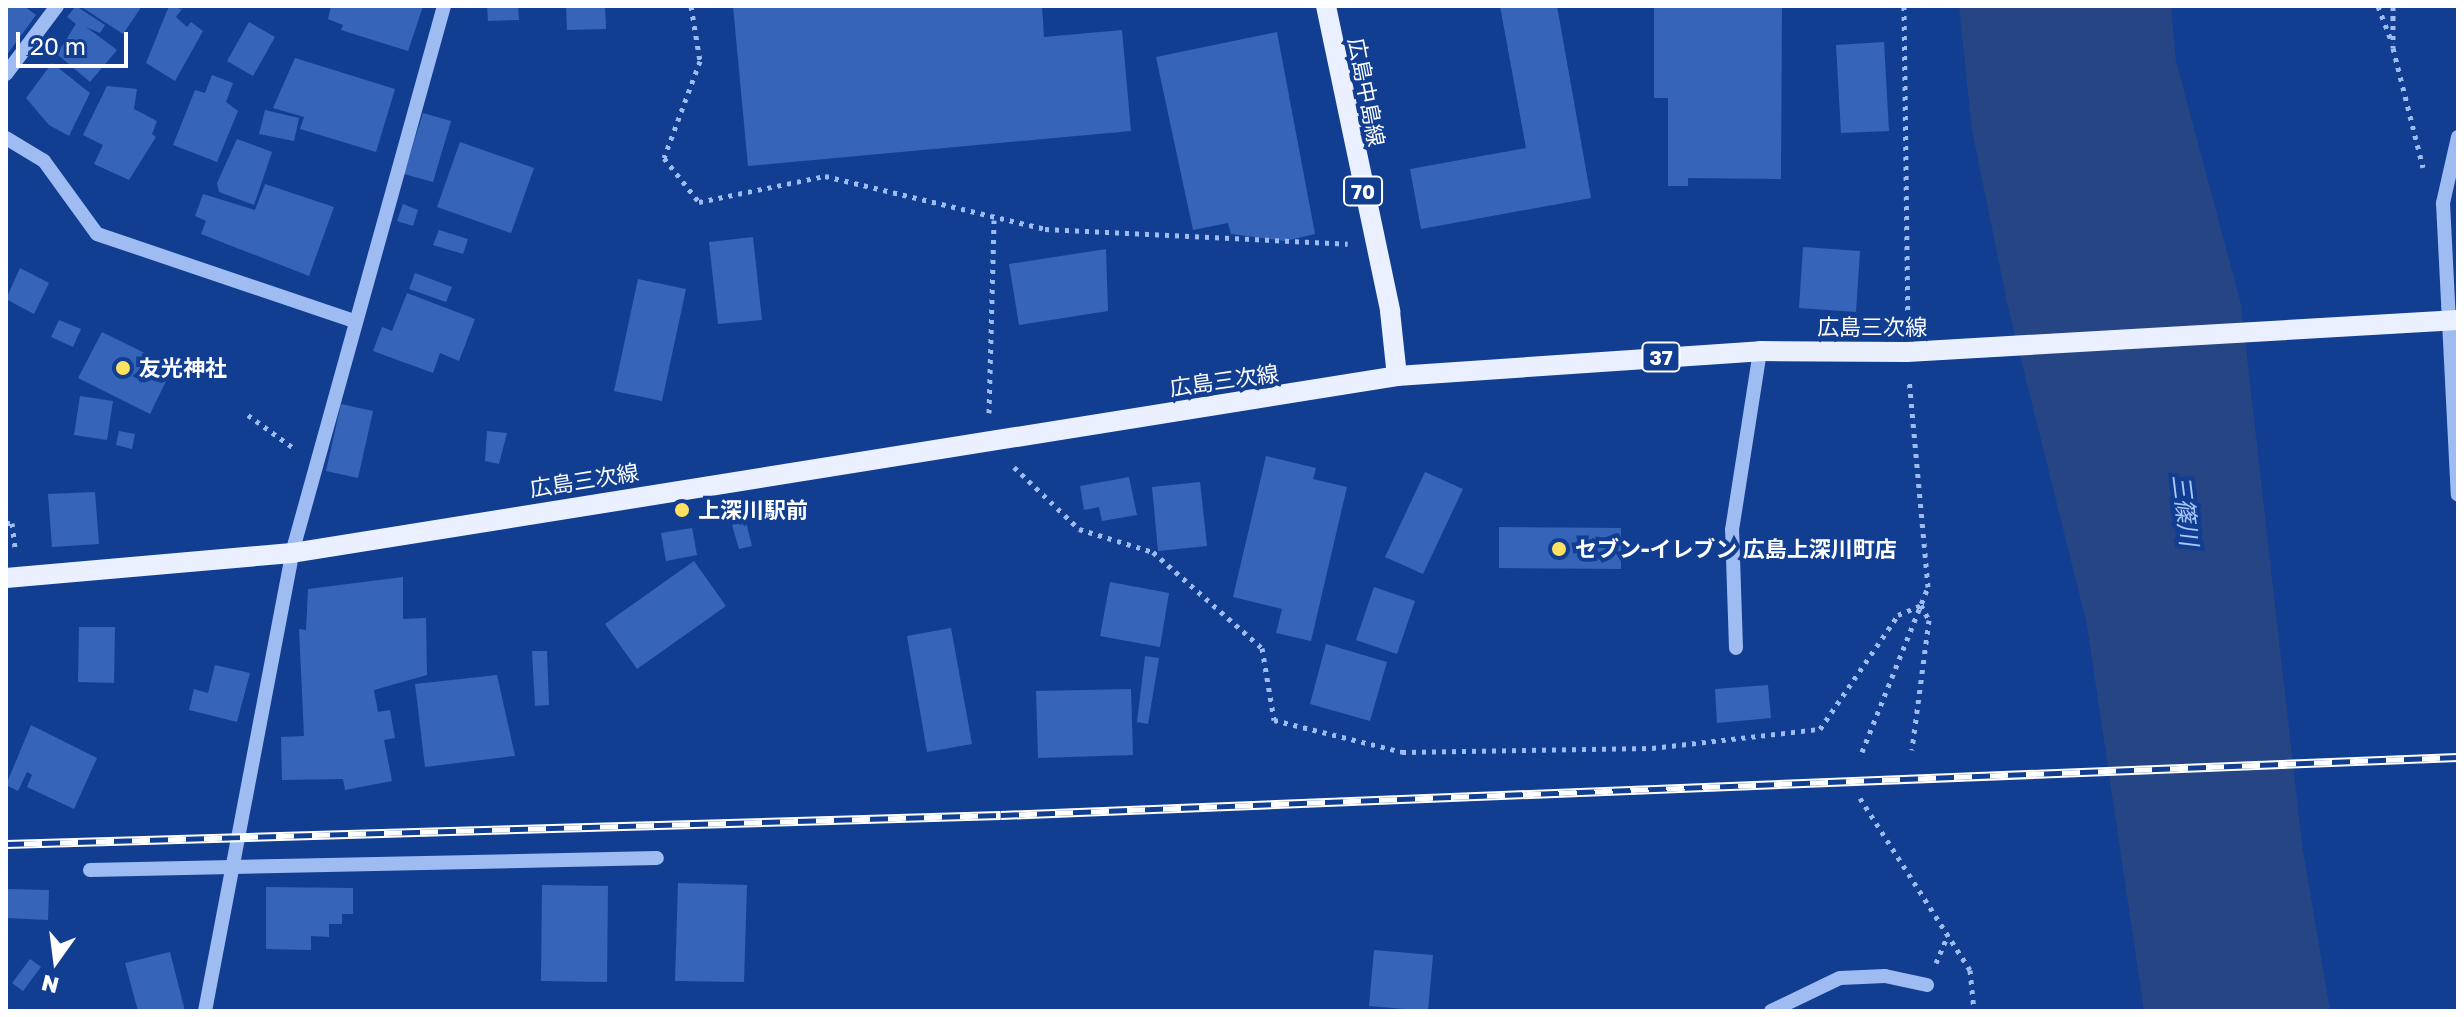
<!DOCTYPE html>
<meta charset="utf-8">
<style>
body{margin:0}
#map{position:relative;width:2464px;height:1017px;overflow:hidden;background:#123e92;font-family:"Golos Text","Noto Sans JP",sans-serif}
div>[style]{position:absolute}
.water>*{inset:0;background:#254584}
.building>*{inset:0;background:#3664b9}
.path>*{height:5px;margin-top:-2.5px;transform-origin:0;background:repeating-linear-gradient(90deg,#9fbcf2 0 4px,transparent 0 10px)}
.minor>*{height:14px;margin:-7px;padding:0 7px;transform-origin:7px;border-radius:7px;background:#9fbcf2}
.major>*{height:20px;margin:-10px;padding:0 10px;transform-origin:10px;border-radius:10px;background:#eaf0ff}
.rail>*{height:9px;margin-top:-4.5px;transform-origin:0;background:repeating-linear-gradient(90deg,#123e92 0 18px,#fff 0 36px);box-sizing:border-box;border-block:2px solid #fff}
.dots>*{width:22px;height:22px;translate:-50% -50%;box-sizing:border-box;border:4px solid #123e92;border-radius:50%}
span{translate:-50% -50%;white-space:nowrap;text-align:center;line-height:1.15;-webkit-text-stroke:8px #123e92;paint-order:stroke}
.shield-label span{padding:2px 6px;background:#123e92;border:2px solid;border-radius:6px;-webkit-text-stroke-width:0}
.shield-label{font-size:20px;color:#fff;font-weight:700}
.street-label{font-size:22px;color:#fff}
.poi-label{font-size:22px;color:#fff;font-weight:700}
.left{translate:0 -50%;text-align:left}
.water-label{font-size:24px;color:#abc7f9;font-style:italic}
.frame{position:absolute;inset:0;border:8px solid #fff;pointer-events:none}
.north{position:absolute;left:16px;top:921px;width:80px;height:80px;-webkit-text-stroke:6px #123e92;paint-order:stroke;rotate:194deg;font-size:22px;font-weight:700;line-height:32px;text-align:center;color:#fff}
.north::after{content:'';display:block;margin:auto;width:28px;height:36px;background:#fff;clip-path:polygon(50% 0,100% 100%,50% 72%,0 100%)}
.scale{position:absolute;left:16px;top:32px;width:112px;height:36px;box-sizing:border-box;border:4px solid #fff;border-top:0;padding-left:10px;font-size:24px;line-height:28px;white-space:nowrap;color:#fff;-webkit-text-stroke:6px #123e92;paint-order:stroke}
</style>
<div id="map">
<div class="water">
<i style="clip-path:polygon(1959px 6px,2171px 6px,2176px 61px,2241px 304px,2302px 844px,2330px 1011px,2144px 1011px,2087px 625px,2008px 307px,1972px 130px)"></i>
</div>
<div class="building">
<i style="clip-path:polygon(6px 6px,24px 6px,36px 15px,6px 56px)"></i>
<i style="clip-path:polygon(76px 6px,105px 25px,100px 33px,86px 27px,117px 50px,90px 82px,57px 54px,76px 24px,67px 17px)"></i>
<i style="clip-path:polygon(80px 6px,142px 6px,123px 34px)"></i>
<i style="clip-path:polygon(169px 6px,182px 9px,176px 17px,187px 27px,191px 22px,203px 31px,175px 81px,146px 63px)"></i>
<i style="clip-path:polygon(331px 6px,423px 6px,408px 51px,341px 30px,343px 25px,328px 19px)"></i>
<i style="clip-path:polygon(487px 6px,518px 6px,519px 20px,488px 21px)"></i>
<i style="clip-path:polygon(566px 6px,605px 6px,606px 29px,567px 30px)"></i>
<i style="clip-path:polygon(733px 6px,1042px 6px,1044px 37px,1122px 30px,1131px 131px,748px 166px)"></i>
<i style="clip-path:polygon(1500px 6px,1557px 6px,1591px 198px,1421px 229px,1410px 169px,1526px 148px)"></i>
<i style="clip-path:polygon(1654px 6px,1782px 6px,1781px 179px,1688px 178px,1688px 186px,1668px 186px,1668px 98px,1654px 98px)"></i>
<i style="clip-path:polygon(249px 22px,275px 37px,253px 76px,227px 61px)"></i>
<i style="clip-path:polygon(1277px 32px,1315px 234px,1285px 241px,1231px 234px,1228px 223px,1193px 230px,1156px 57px)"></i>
<i style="clip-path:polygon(1884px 42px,1889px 131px,1841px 133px,1836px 45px)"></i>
<i style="clip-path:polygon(295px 58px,395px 89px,376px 152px,300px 129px,304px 117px,273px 108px)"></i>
<i style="clip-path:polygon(52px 63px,90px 93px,69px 136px,49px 125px,26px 98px)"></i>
<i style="clip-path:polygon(212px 75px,233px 83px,226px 102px,238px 111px,217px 162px,173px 145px,195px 90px,205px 93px)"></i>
<i style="clip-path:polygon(107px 86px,137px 89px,134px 109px,157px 121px,152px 134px,156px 137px,129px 180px,94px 164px,103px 145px,83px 135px)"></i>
<i style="clip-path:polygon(265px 110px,299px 118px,294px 141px,259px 134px)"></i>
<i style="clip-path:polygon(423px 113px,451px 121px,433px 182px,404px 174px)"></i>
<i style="clip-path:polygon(237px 139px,272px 152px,254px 205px,219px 192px,217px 183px)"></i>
<i style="clip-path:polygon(460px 142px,534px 168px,511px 233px,437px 207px)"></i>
<i style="clip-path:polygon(265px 184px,334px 207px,309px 276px,201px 234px,206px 221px,195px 216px,203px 194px,255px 210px)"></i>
<i style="clip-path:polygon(403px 204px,418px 210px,413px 226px,397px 221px)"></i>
<i style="clip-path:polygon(439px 230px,468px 239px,463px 254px,433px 245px)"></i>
<i style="clip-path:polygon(753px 237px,762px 320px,718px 324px,709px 242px)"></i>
<i style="clip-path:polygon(1803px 247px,1860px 251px,1856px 312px,1799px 308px)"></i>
<i style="clip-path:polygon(1106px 249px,1108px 311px,1019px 325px,1009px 264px)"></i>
<i style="clip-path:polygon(20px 268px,49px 283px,34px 314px,6px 299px)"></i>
<i style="clip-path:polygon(415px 273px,452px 287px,446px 302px,409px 289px)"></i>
<i style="clip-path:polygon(638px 279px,686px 289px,662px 401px,614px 391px)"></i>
<i style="clip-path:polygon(407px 293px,475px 319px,459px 361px,440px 353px,433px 373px,373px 351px,382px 327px,392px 331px)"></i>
<i style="clip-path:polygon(59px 320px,81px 329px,73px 347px,51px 337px)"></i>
<i style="clip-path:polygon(102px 332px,173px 367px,150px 414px,78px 378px)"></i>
<i style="clip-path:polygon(80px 396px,113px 401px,107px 440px,74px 435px)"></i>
<i style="clip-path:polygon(341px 404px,373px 411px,358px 478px,326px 471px)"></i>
<i style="clip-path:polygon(119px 431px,135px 434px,132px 449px,116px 445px)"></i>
<i style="clip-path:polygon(487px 431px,507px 433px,499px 464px,485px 461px)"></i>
<i style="clip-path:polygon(1266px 456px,1316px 468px,1313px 479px,1347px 487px,1311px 641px,1276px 633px,1282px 609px,1233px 597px)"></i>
<i style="clip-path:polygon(1425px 472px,1463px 489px,1423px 574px,1385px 557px)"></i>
<i style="clip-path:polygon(1129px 477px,1137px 515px,1102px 521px,1099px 507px,1084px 510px,1080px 486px)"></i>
<i style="clip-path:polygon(1200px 482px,1207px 546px,1158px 551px,1152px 487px)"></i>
<i style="clip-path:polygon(95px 492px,99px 544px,52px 547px,48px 494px)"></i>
<i style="clip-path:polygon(746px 522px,752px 546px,739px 549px,732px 525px)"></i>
<i style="clip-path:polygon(1499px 527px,1621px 528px,1621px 569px,1499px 568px)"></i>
<i style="clip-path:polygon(692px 528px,697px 555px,666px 561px,661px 533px)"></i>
<i style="clip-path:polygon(694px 561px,726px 606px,637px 669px,605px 624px)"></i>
<i style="clip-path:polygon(403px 577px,403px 619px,426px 618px,427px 675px,374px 690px,378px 712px,390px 710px,395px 738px,384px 740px,392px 781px,345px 790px,343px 779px,282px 780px,281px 737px,304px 736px,299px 629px,306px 630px,308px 589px)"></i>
<i style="clip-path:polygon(1110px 582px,1169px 593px,1160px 647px,1100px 636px)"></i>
<i style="clip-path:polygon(1374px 587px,1415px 601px,1397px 654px,1356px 640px)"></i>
<i style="clip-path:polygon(79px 627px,115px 627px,114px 683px,78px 682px)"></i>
<i style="clip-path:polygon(951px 628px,972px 744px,927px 752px,907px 636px)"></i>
<i style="clip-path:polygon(1326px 644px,1387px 662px,1370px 721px,1310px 704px)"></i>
<i style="clip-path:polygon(532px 651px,547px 651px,549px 705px,535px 706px)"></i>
<i style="clip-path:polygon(1145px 656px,1159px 658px,1148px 724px,1137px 722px)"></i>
<i style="clip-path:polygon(215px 665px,250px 673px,237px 722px,189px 710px,194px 689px,208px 693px)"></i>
<i style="clip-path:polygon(497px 675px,515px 756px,425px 767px,415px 684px)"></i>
<i style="clip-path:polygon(1768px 685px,1771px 718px,1717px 723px,1715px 689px)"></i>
<i style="clip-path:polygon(1131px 689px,1133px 755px,1038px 758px,1036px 691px)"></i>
<i style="clip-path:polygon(31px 725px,97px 758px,74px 809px,27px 787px,32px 775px,27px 772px,18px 791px,6px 785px)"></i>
<i style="clip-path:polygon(678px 883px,747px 885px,744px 982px,675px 981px)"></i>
<i style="clip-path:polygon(542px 885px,608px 886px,607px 982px,541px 981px)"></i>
<i style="clip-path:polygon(266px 887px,353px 888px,353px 914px,342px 914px,342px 924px,329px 924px,329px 937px,311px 936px,311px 950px,266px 949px)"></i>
<i style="clip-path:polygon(6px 889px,49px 890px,48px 920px,6px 918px)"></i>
<i style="clip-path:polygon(1374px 950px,1433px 955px,1428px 1011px,1369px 1006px)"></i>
<i style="clip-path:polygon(170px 952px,185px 1011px,138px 1011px,125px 963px)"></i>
<i style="clip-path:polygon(30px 959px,41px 967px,23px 991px,12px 983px)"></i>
</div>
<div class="path">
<i style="left:691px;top:6px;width:56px;rotate:80.7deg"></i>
<i style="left:700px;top:61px;width:103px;rotate:110.4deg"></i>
<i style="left:664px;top:158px;width:56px;rotate:51.5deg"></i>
<i style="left:699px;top:202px;width:129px;rotate:-11.7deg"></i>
<i style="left:825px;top:176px;width:226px;rotate:13.5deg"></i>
<i style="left:1045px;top:229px;width:303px;rotate:2.8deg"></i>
<i style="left:1904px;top:6px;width:319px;rotate:89.3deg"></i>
<i style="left:2378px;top:6px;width:40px;rotate:69deg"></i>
<i style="left:2393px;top:6px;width:42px;rotate:90deg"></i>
<i style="left:2393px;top:48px;width:123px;rotate:75.9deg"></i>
<i style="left:989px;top:413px;width:193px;rotate:-88.5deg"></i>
<i style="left:248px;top:415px;width:58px;rotate:35.9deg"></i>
<i style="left:1014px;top:467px;width:90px;rotate:43.6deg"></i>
<i style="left:1079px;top:529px;width:77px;rotate:17.3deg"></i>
<i style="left:1153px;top:552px;width:145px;rotate:41.4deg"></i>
<i style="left:1262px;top:648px;width:73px;rotate:80.5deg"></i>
<i style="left:1274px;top:720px;width:132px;rotate:14deg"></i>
<i style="left:1402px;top:752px;width:250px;rotate:-0.9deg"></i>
<i style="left:1652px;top:748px;width:169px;rotate:-6.5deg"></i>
<i style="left:1820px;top:729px;width:138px;rotate:-55.6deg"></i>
<i style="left:1898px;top:615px;width:25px;rotate:-23deg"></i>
<i style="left:1921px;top:605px;width:17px;rotate:62deg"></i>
<i style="left:1929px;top:620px;width:131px;rotate:97.5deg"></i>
<i style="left:6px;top:523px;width:6px"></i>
<i style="left:12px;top:523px;width:26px;rotate:83deg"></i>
<i style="left:1862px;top:752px;width:178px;rotate:-68.2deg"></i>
<i style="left:1928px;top:587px;width:209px;rotate:-95.2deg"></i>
<i style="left:1860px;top:798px;width:204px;rotate:57.4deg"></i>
<i style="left:1970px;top:970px;width:41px;rotate:84.4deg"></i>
<i style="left:1936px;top:963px;width:30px;rotate:-67deg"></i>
</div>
<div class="minor">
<i style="left:6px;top:74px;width:85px;rotate:-53.1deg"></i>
<i style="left:2458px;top:137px;width:68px;rotate:102.8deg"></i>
<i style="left:2443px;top:203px;width:292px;rotate:87.1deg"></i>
<i style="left:6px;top:138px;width:44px;rotate:31.2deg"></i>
<i style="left:44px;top:161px;width:90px;rotate:54deg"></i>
<i style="left:97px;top:234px;width:271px;rotate:18.7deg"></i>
<i style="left:1736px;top:648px;width:118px;rotate:-91.9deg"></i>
<i style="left:1732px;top:530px;width:181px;rotate:-81.1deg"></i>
<i style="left:90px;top:870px;width:567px;rotate:-1.21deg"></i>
<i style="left:205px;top:1011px;width:466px;rotate:-79.2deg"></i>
<i style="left:292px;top:553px;width:568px;rotate:-74.47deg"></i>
<i style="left:1771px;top:1011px;width:76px;rotate:-25.6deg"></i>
<i style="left:1840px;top:978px;width:45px;rotate:-2.5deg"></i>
<i style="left:1885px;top:976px;width:43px;rotate:12.1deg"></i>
</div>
<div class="major">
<i style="left:1326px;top:6px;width:312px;rotate:78.1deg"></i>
<i style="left:1390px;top:311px;width:65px;rotate:83.9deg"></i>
<i style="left:6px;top:578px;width:287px;rotate:-5deg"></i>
<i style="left:292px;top:553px;width:1119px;rotate:-9.1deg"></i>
<i style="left:1397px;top:376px;width:364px;rotate:-3.9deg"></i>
<i style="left:1760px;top:351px;width:147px;rotate:0.4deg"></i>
<i style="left:1907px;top:352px;width:552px;rotate:-3.32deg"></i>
</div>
<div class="rail">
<i style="left:6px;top:844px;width:995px;rotate:-1.67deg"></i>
<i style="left:1001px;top:815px;width:1458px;rotate:-2.28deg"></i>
</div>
<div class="dots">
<i style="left:123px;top:368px;background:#ffe060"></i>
<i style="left:682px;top:510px;background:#ffe060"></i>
<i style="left:1559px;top:549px;background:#ffe060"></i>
</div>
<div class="shield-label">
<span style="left:1363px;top:191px">70</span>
<span style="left:1661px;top:357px">37</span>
</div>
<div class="street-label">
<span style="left:1367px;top:92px;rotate:79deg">広島中島線</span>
<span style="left:1872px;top:327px">広島三次線</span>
<span style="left:1224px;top:380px;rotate:-8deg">広島三次線</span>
<span style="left:584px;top:480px;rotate:-9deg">広島三次線</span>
</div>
<div class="poi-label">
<span class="left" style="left:139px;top:368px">友光神社</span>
<span class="left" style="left:698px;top:510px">上深川駅前</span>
<span class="left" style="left:1575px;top:549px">セブン-イレブン 広島上深川町店</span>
</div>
<div class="water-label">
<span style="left:2186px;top:510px;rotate:83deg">三篠川</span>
</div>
<div class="frame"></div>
<div class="north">N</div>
<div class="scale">20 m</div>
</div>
